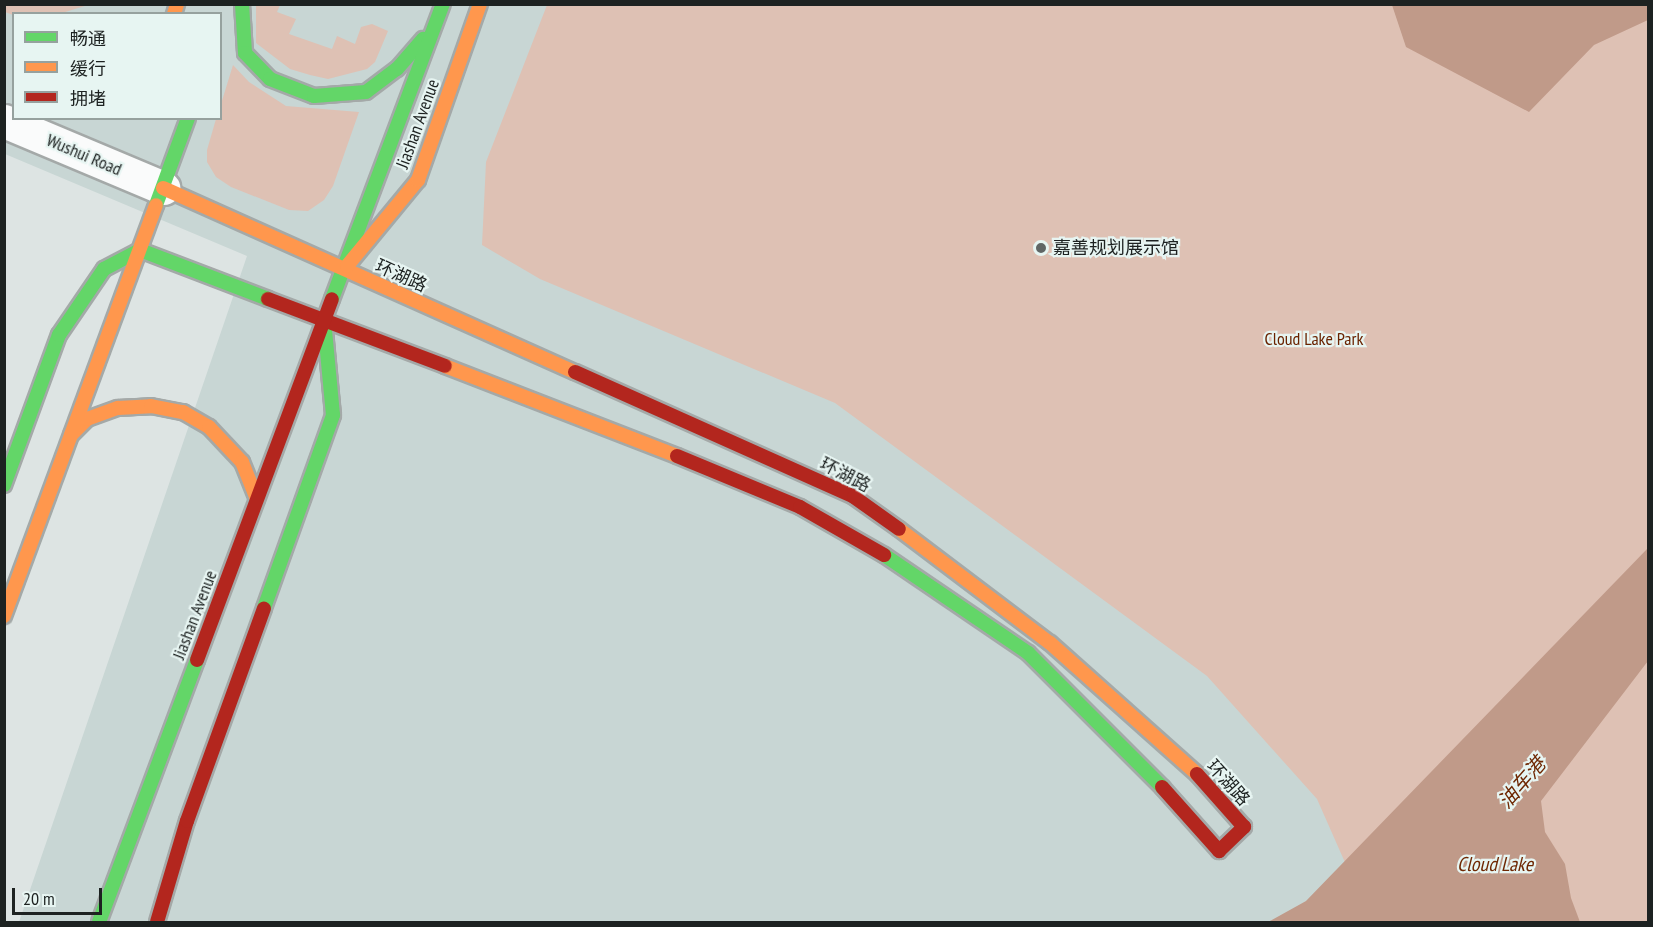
<!DOCTYPE html>
<meta charset="utf-8">
<style>
body{margin:0}
#map{position:relative;width:1653px;height:927px;overflow:hidden;background:#dde4e3;font-family:"PT Sans Narrow","Noto Sans SC",sans-serif}
div>[style]{position:absolute}
.built>*{inset:0;background:#c8d6d4}
.green>*{inset:0;background:#dec1b4}
.water>*{inset:0;background:#c09a89}
.roads{filter:drop-shadow(2px 0 #a4a9a8) drop-shadow(-2px 0 #a4a9a8) drop-shadow(0 2px #a4a9a8) drop-shadow(0 -2px #a4a9a8)}
.street>*{height:33px;margin:-16.5px;padding:0 16.5px;transform-origin:16.5px;border-radius:16.5px;background:#fafbfb}
.fast>*{height:14px;margin:-7px;padding:0 7px;transform-origin:7px;border-radius:7px;background:#63d668}
.slow>*{height:14px;margin:-7px;padding:0 7px;transform-origin:7px;border-radius:7px;background:#ff974d}
.jam>*{height:14px;margin:-7px;padding:0 7px;transform-origin:7px;border-radius:7px;background:#b3261e}
.dots>*{width:16px;height:16px;translate:-50% -50%;box-sizing:border-box;border:3px solid #e7f5f2;border-radius:50%}
span{translate:-50% -50%;white-space:nowrap;text-align:center;line-height:1.15;-webkit-text-stroke:4.5px #e7f5f2;paint-order:stroke}
.street-label{font-size:18px;color:#1d2221}
.poi-label{font-size:18px;color:#1d2221}
.left{translate:0 -50%;text-align:left}
.park-label{font-size:18px;color:#6a2300}
.water-label{font-size:20px;color:#6e2702;font-style:italic}
.frame{position:absolute;inset:0;border:6px solid #1d2221;pointer-events:none}
.legend{position:absolute;left:12px;top:12px;width:210px;height:108px;box-sizing:border-box;background:#e7f5f2;border:2px solid #96a19e;margin:0;padding:8px 10px;list-style:none;font-size:18px;color:#1d2221}
.legend li{display:flex;align-items:center;gap:12px;height:30px}
.legend b{width:30px;border:2px solid #96a19e}
.scale{position:absolute;left:12px;top:888px;width:90px;height:27px;box-sizing:border-box;border:3px solid #1d2221;border-top:0;padding-left:8px;font-size:18px;line-height:21px;white-space:nowrap;color:#1d2221;-webkit-text-stroke:4px #e7f5f2;paint-order:stroke}
</style>
<div id="map">
<div class="built">
<i style="clip-path:polygon(evenodd,4px 5px,1648px 5px,1648px 922px,19px 922px,247px 256px,5px 154px,4px 5px,14px 14px,220px 14px,220px 118px,14px 118px,14px 14px)"></i>
</div>
<div class="green">
<i style="clip-path:polygon(256px 4px,280px 5px,277px 12px,296px 19px,289px 34px,332px 49px,337px 36px,355px 44px,361px 27px,372px 24px,388px 31px,375px 62px,367px 69px,328px 79px,310px 75px,290px 69px,256px 43px)"></i>
<i style="clip-path:polygon(4px 5px,5px 4px,88px 5px,62px 13px,13px 15px,5px 12px)"></i>
<i style="clip-path:polygon(547px 5px,1648px 5px,1648px 922px,1381px 922px,1366px 910px,1317px 799px,1207px 676px,835px 403px,540px 279px,482px 245px,486px 162px)"></i>
<i style="clip-path:polygon(233px 65px,249px 82px,286px 106px,359px 112px,333px 186px,324px 200px,308px 211px,289px 210px,231px 187px,216px 177px,207px 162px,207px 150px,216px 119px,220px 118px,221px 104px)"></i>
</div>
<div class="water">
<i style="clip-path:polygon(1392px 5px,1648px 5px,1648px 20px,1594px 45px,1529px 112px,1406px 47px)"></i>
<i style="clip-path:polygon(1648px 548px,1648px 661px,1541px 801px,1545px 832px,1565px 864px,1571px 898px,1580px 922px,1268px 922px,1306px 901px)"></i>
</div>
<div class="roads">
<div class="street">
<i style="left:4px;top:121px;width:173px;rotate:22.8deg"></i>
</div>
<div class="fast">
<i style="left:242px;top:4px;width:49px;rotate:86.5deg"></i>
<i style="left:245px;top:53px;width:36px;rotate:46deg"></i>
<i style="left:270px;top:79px;width:47px;rotate:21.1deg"></i>
<i style="left:314px;top:96px;width:52px;rotate:-4.4deg"></i>
<i style="left:366px;top:92px;width:39px;rotate:-37deg"></i>
<i style="left:397px;top:69px;width:40px;rotate:-49deg"></i>
<i style="left:156px;top:205px;width:93px;rotate:-69.8deg"></i>
<i style="left:332px;top:299px;width:315px;rotate:-69.4deg"></i>
<i style="left:4px;top:485px;width:160px;rotate:-69.9deg"></i>
<i style="left:59px;top:335px;width:80px;rotate:-55.7deg"></i>
<i style="left:104px;top:269px;width:41px;rotate:-27.8deg"></i>
<i style="left:140px;top:250px;width:137px;rotate:20.9deg"></i>
<i style="left:884px;top:555px;width:174px;rotate:34.2deg"></i>
<i style="left:1028px;top:653px;width:190px;rotate:45deg"></i>
<i style="left:264px;top:608px;width:205px;rotate:-70.3deg"></i>
<i style="left:333px;top:415px;width:95px;rotate:-95.4deg"></i>
<i style="left:99px;top:922px;width:280px;rotate:-69.5deg"></i>
</div>
<div class="slow">
<i style="left:174px;top:14px;width:10px;rotate:-73deg"></i>
<i style="left:163px;top:188px;width:451px;rotate:24.1deg"></i>
<i style="left:347px;top:266px;width:112px;rotate:-50.5deg"></i>
<i style="left:418px;top:180px;width:187px;rotate:-70.6deg"></i>
<i style="left:445px;top:366px;width:249px;rotate:21.2deg"></i>
<i style="left:71px;top:435px;width:23px;rotate:-45deg"></i>
<i style="left:87px;top:419px;width:33px;rotate:-20deg"></i>
<i style="left:118px;top:408px;width:33px;rotate:-3deg"></i>
<i style="left:151px;top:406px;width:33px;rotate:11deg"></i>
<i style="left:183px;top:412px;width:30px;rotate:30deg"></i>
<i style="left:209px;top:427px;width:48px;rotate:46.7deg"></i>
<i style="left:242px;top:462px;width:40px;rotate:68deg"></i>
<i style="left:899px;top:529px;width:189px;rotate:37.1deg"></i>
<i style="left:1050px;top:643px;width:197px;rotate:41.7deg"></i>
<i style="left:4px;top:616px;width:438px;rotate:-69.7deg"></i>
</div>
<div class="jam">
<i style="left:268px;top:299px;width:189px;rotate:20.7deg"></i>
<i style="left:575px;top:372px;width:306px;rotate:24.1deg"></i>
<i style="left:854px;top:497px;width:55px;rotate:35.4deg"></i>
<i style="left:677px;top:456px;width:133px;rotate:22.5deg"></i>
<i style="left:800px;top:507px;width:97px;rotate:29.7deg"></i>
<i style="left:197px;top:660px;width:385px;rotate:-69.5deg"></i>
<i style="left:1162px;top:787px;width:86px;rotate:48.3deg"></i>
<i style="left:1219px;top:851px;width:35px;rotate:-44deg"></i>
<i style="left:1244px;top:827px;width:71px;rotate:-131.6deg"></i>
<i style="left:157px;top:922px;width:105px;rotate:-73.5deg"></i>
<i style="left:187px;top:821px;width:226px;rotate:-70.1deg"></i>
</div>
</div>
<div class="dots">
<i style="left:1041px;top:248px;background:#606665"></i>
</div>
<div class="street-label">
<span style="left:418px;top:124px;rotate:-70deg">Jiashan Avenue</span>
<span style="left:84px;top:155px;rotate:23deg">Wushui Road</span>
<span style="left:401px;top:276px;rotate:24deg">环湖路</span>
<span style="left:845px;top:475px;rotate:27deg">环湖路</span>
<span style="left:195px;top:615px;rotate:-69deg">Jiashan Avenue</span>
<span style="left:1228px;top:783px;rotate:48deg">环湖路</span>
</div>
<div class="poi-label">
<span class="left" style="left:1053px;top:248px">嘉善规划展示馆</span>
</div>
<div class="park-label">
<span style="left:1314px;top:339px">Cloud Lake Park</span>
</div>
<div class="water-label">
<span style="left:1522px;top:783px;rotate:-49deg">油车港</span>
<span style="left:1495px;top:864px">Cloud Lake</span>
</div>
<div class="frame"></div>
<ul class="legend">
<li><b style="height:8px;background:#63d668"></b>畅通</li>
<li><b style="height:8px;background:#ff974d"></b>缓行</li>
<li><b style="height:8px;background:#b3261e"></b>拥堵</li>
</ul>
<div class="scale">20 m</div>
</div>
